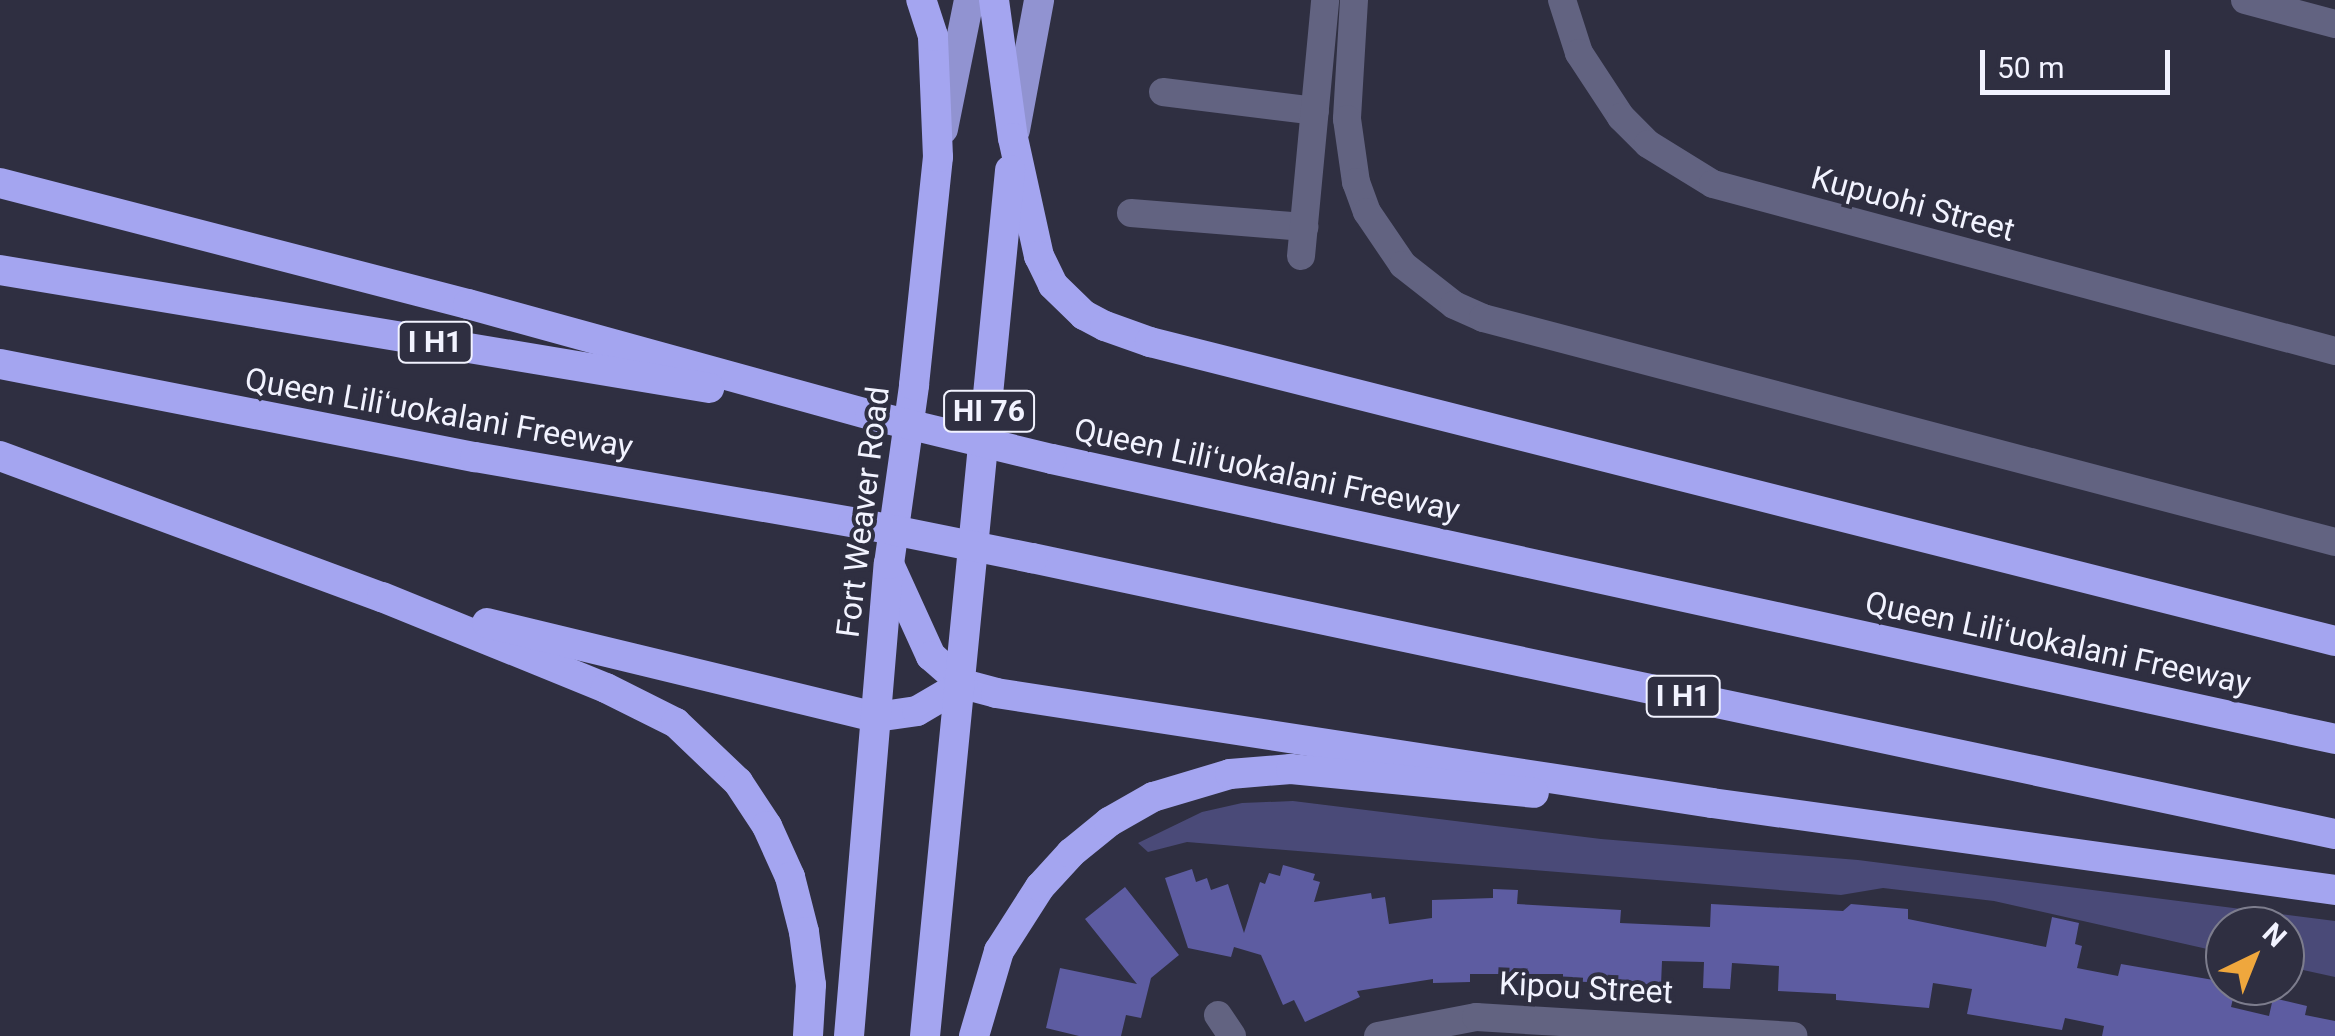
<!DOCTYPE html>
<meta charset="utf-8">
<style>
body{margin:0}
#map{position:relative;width:2335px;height:1036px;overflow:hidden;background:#2f2f41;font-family:Roboto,sans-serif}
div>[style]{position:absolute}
.green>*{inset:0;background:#4a4a78}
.building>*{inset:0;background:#5d5ca1}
.minor>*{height:28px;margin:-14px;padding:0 14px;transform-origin:14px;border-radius:14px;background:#626381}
.major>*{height:30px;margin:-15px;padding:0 15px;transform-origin:15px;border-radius:15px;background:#9193d1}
.highway>*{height:30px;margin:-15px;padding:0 15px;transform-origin:15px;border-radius:15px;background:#a4a5f0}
.highway-bridge>*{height:30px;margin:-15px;padding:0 15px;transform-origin:15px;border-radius:15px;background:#a4a5f0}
span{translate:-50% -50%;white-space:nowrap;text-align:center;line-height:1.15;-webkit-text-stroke:8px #2f2f41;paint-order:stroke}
.shield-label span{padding:2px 8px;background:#2f2f41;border:2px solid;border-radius:8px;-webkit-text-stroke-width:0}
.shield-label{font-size:30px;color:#f2f3ff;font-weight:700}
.street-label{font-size:32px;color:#f2f3ff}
.north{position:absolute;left:2205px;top:906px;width:100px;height:100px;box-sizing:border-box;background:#2f2f41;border:2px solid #7d7d8d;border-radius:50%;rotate:43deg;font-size:28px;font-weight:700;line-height:40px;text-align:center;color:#f2f3ff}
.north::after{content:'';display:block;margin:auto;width:35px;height:45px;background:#efa73d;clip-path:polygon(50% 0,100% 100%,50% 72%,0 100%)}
.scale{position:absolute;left:1980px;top:50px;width:190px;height:45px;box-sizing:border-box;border:5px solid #f2f3ff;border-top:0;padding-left:12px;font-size:30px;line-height:35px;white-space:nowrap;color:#f2f3ff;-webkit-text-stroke:8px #2f2f41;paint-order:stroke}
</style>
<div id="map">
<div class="green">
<i style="clip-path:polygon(1293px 801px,1601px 839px,1858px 860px,2335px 921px,2335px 977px,2285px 966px,2285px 926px,2225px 926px,2225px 953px,1994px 901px,1883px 888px,1841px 895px,1187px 842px,1148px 852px,1138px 843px,1202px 812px,1242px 803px)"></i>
</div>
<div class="building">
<i style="clip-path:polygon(1283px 865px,1315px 874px,1313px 880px,1320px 882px,1314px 902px,1371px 893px,1372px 899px,1385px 897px,1389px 924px,1432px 918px,1432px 900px,1493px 898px,1493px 889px,1518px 890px,1517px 904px,1621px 910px,1620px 923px,1710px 927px,1711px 904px,1843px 911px,1851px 904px,1908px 909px,1908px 919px,2046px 947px,2052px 917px,2079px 923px,2075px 944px,2082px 946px,2077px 968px,2118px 976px,2121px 964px,2225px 982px,2236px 986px,2231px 1007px,2269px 1016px,2273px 998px,2307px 1006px,2305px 1015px,2335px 1021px,2335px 1036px,2102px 1036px,2104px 1026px,2065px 1018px,2062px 1030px,1967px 1014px,1972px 989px,1933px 983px,1929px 1008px,1836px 1000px,1836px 994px,1778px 991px,1779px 966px,1732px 963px,1730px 989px,1703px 988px,1704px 962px,1662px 961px,1661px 985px,1563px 981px,1563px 974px,1470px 974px,1470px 982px,1433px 983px,1433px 979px,1357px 991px,1360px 997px,1305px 1022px,1294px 1000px,1283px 1005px,1261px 955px,1234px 947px,1231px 957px,1188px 948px,1165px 878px,1192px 869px,1196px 882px,1207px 878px,1211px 890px,1228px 884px,1244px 933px,1260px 882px,1265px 884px,1269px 873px,1280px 876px)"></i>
<i style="clip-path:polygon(1125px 887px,1179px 955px,1151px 978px,1141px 1018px,1126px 1015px,1121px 1036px,1079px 1036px,1046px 1028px,1060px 968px,1137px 984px,1085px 919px)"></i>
</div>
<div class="minor">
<i style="left:1354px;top:0;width:119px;rotate:93.4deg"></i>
<i style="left:1347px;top:119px;width:64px;rotate:81.9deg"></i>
<i style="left:1356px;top:182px;width:32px;rotate:70deg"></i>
<i style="left:1367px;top:212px;width:64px;rotate:55.8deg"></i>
<i style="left:1403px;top:265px;width:65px;rotate:38.1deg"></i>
<i style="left:1454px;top:305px;width:32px;rotate:24deg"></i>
<i style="left:1483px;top:318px;width:881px;rotate:14.73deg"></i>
<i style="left:1562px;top:0;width:56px;rotate:72.2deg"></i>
<i style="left:1579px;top:53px;width:77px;rotate:56.7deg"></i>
<i style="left:1621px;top:117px;width:38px;rotate:45deg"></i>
<i style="left:1648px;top:144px;width:76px;rotate:31.6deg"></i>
<i style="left:1713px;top:184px;width:644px;rotate:15.03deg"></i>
<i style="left:2245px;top:0;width:93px;rotate:14.9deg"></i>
<i style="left:1163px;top:92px;width:153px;rotate:7.1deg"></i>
<i style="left:1131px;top:213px;width:174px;rotate:4.6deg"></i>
<i style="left:1301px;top:256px;width:257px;rotate:-84.6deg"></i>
<i style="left:1218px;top:1015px;width:25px;rotate:56deg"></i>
<i style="left:1378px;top:1036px;width:100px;rotate:-11deg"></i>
<i style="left:1476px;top:1017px;width:318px;rotate:3.4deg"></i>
</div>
<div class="major">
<i style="left:943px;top:129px;width:132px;rotate:-78.6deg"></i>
<i style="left:1015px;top:130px;width:132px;rotate:-79.5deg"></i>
</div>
<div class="highway">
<i style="left:994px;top:0;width:139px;rotate:82.2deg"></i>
<i style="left:1013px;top:138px;width:121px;rotate:77.6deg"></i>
<i style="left:1039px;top:256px;width:32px;rotate:64deg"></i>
<i style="left:1053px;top:285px;width:43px;rotate:44.1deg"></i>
<i style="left:1084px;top:315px;width:24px;rotate:28deg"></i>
<i style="left:1105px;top:326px;width:48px;rotate:19.6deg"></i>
<i style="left:1150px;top:342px;width:1222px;rotate:14.16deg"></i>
<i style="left:0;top:183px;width:483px;rotate:14.5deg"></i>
<i style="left:468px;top:304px;width:417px;rotate:15.4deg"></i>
<i style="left:0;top:270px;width:719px;rotate:9.45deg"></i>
<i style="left:0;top:364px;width:484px;rotate:11.1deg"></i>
<i style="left:475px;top:457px;width:384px;rotate:9.8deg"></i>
<i style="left:0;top:456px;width:407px;rotate:20.3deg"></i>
<i style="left:382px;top:597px;width:242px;rotate:22.1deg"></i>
<i style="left:606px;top:688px;width:78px;rotate:26.6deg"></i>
<i style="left:676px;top:723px;width:86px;rotate:43.6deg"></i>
<i style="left:738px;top:782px;width:53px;rotate:56.6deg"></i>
<i style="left:767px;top:826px;width:56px;rotate:65.7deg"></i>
<i style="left:790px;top:877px;width:57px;rotate:75.7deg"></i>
<i style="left:804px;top:932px;width:53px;rotate:82.5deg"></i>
<i style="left:811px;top:985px;width:51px;rotate:93.4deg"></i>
<i style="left:1052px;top:459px;width:1313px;rotate:12.31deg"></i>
<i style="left:1032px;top:558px;width:1332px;rotate:11.96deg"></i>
<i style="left:889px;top:564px;width:101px;rotate:65.5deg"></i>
<i style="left:931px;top:656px;width:43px;rotate:41.2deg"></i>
<i style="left:963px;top:684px;width:34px;rotate:15deg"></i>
<i style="left:996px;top:693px;width:724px;rotate:8.73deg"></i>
<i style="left:1712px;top:803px;width:629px;rotate:7.95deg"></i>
<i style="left:487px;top:623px;width:400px;rotate:13.6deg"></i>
<i style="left:876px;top:717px;width:41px;rotate:-8.3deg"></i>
<i style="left:917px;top:711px;width:53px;rotate:-30.4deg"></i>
<i style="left:849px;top:1036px;width:474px;rotate:-85.2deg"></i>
<i style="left:889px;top:564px;width:181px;rotate:-82deg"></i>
<i style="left:914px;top:385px;width:229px;rotate:-84deg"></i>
<i style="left:938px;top:157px;width:121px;rotate:-92.4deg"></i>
<i style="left:933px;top:36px;width:38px;rotate:-108deg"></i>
<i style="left:925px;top:1036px;width:870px;rotate:-84.39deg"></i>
<i style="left:974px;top:1036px;width:89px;rotate:-73.6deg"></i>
<i style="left:999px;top:951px;width:76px;rotate:-57.4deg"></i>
<i style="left:1040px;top:887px;width:46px;rotate:-47.6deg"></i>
<i style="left:1071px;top:853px;width:49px;rotate:-39.2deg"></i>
<i style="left:1109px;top:822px;width:51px;rotate:-29.6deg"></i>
<i style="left:1153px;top:797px;width:80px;rotate:-16.6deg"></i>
<i style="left:1230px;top:774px;width:61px;rotate:-4.7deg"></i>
<i style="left:1291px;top:769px;width:244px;rotate:5.6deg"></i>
</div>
<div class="highway-bridge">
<i style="left:870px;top:415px;width:187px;rotate:13.6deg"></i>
<i style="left:853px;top:522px;width:183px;rotate:11.4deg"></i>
</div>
<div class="shield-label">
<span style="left:435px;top:342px">I H1</span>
<span style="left:989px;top:411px">HI 76</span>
<span style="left:1683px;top:696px">I H1</span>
</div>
<div class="street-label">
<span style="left:1913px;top:204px;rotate:15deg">Kupuohi Street</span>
<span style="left:439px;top:413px;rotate:10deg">Queen Liliʻuokalani Freeway</span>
<span style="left:1267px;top:470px;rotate:12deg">Queen Liliʻuokalani Freeway</span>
<span style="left:863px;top:512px;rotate:-83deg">Fort Weaver Road</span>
<span style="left:2058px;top:643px;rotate:12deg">Queen Liliʻuokalani Freeway</span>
<span style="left:1586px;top:988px;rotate:3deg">Kipou Street</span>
</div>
<div class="north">N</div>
<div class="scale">50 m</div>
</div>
